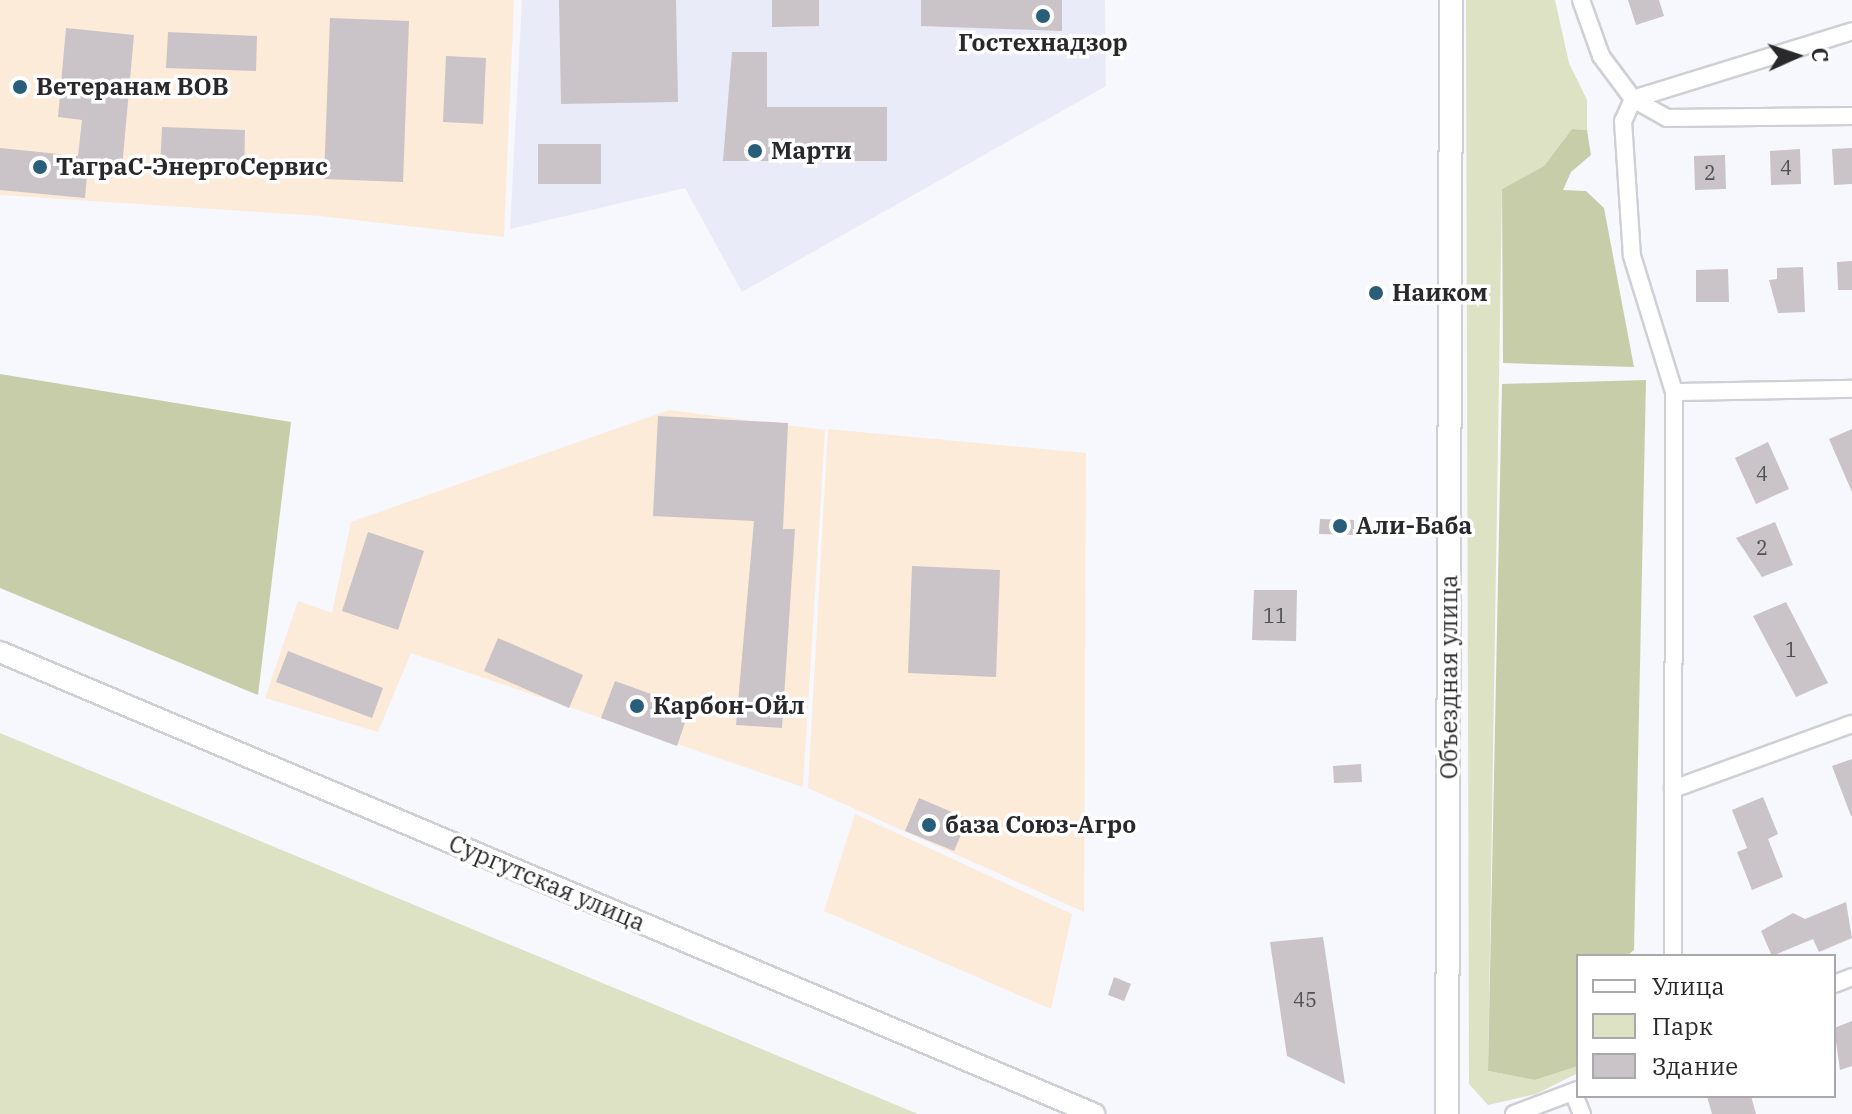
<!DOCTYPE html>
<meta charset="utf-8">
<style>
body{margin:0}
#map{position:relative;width:1852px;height:1114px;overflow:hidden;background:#f7f7fe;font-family:"IBM Plex Serif",serif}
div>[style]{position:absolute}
.built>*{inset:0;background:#eaebf9}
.industrial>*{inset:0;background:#fcebd9}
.green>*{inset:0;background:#dde2c4}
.forest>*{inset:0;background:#c7cda8}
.building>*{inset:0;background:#cac3c7}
.roads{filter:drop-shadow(2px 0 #cfd0d6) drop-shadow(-2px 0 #cfd0d6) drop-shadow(0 2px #cfd0d6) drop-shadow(0 -2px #cfd0d6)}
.minor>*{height:16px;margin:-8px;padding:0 8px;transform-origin:8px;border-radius:8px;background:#fff}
.tertiary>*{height:20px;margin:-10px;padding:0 10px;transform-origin:10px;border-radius:10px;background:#fff}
.secondary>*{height:22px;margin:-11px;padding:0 11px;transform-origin:11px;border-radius:11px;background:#fff}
.dots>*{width:22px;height:22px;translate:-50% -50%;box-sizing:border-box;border:4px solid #fff;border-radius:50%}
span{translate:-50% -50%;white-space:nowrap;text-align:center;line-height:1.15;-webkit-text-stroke:7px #fff;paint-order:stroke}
.number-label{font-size:20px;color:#515053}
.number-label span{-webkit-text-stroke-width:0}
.poi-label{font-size:24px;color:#29292c;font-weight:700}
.left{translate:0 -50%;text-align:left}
.street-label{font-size:24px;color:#29292c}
.legend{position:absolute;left:1576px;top:954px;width:260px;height:144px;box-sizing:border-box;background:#fff;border:2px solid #a9a9ab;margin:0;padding:10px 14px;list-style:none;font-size:24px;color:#29292c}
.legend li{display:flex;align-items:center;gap:16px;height:40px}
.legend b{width:40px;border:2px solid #a9a9ab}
.north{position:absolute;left:1756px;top:16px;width:80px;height:80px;-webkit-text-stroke:6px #fff;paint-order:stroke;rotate:87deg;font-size:22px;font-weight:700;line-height:32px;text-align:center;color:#29292c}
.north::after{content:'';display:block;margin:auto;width:28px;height:36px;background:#29292c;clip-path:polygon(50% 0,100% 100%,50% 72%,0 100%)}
</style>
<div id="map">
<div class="built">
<i style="clip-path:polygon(522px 0,1105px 0,1106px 86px,742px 292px,685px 188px,510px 229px)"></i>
</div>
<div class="industrial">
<i style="clip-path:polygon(0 0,514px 0,504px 237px,320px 216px,0 195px)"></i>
<i style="clip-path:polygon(669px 410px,825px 430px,803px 787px,411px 653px,378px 732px,265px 698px,298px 601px,332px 613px,351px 522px)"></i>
<i style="clip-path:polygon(828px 429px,1086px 453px,1084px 912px,808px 788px)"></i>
<i style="clip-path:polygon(855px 814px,1072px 914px,1051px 1009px,824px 911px)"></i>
</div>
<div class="green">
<i style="clip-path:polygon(1466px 0,1555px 0,1569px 63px,1587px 100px,1587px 130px,1572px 129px,1544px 166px,1502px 189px,1488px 1071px,1535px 1080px,1578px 1066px,1578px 1073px,1536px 1094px,1488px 1105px,1469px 1084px)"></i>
<i style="clip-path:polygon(0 733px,918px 1114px,0 1114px)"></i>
</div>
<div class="forest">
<i style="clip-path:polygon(1572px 129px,1587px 130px,1591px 155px,1571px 172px,1563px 190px,1586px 191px,1604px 208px,1634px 367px,1503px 363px,1502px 189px,1544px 166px)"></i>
<i style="clip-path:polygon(0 374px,291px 422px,258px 695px,0 588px)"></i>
<i style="clip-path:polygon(1646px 380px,1634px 950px,1627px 956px,1578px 956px,1578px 1066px,1535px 1080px,1488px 1071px,1502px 384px)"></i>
</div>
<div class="building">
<i style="clip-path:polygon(559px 0,676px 0,678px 102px,561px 104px)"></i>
<i style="clip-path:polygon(772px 0,819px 0,819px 26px,772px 27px)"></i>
<i style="clip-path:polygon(921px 0,1062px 0,1062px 31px,921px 26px)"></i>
<i style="clip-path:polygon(1628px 0,1659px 0,1664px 16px,1636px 25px)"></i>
<i style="clip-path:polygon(330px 18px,409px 21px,403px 182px,324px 179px)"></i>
<i style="clip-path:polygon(66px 28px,134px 35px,122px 168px,88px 164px,85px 198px,0 190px,0 148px,78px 156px,82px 120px,58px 117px)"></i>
<i style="clip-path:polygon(168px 32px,257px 36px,256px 71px,166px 68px)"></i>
<i style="clip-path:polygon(732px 52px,767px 52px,767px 107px,887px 107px,887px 161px,723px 161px)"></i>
<i style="clip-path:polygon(446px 56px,486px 58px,483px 124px,443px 122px)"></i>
<i style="clip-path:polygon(162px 127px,245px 130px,244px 173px,160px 170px)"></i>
<i style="clip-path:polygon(538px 144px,601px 144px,601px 184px,538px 184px)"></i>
<i style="clip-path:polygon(1852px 148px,1852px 184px,1834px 185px,1832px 149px)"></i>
<i style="clip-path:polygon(1800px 149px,1801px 184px,1771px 185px,1770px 151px)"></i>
<i style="clip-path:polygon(1725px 155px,1726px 189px,1695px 190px,1694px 156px)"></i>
<i style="clip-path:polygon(1852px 261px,1852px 290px,1838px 290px,1837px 262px)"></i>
<i style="clip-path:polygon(1803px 267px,1805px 312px,1778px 313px,1769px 280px,1777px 279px,1777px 268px)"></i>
<i style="clip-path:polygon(1728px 269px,1729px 302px,1696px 302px,1696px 270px)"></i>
<i style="clip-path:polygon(658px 416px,788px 423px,783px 529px,795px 529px,782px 728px,736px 725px,754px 521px,653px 516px)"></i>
<i style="clip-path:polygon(1852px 429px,1852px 492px,1829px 439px)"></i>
<i style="clip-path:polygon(1768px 442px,1789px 489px,1756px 504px,1735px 458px)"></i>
<i style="clip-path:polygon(1320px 519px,1354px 520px,1354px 535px,1319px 534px)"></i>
<i style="clip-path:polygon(1775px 522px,1793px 565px,1762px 577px,1736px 538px)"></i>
<i style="clip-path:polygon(368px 532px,424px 551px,398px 630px,342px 611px)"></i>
<i style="clip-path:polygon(912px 566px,1000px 570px,996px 677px,908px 673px)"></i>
<i style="clip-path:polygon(1254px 590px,1297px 590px,1296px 641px,1252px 640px)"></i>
<i style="clip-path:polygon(1786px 602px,1828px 683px,1796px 697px,1753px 616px)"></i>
<i style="clip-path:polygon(498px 638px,583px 675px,569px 708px,484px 671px)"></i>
<i style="clip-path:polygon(288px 651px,383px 688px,372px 718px,276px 682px)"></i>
<i style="clip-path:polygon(615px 681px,690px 708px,677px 746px,601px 718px)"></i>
<i style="clip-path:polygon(1852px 759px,1852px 816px,1851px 816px,1832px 766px)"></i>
<i style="clip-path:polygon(1361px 764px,1362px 782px,1334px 783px,1333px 766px)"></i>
<i style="clip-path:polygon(1763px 797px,1778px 834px,1768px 839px,1783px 877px,1752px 890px,1737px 852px,1747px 848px,1732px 810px)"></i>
<i style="clip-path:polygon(919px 798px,968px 819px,954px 851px,905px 831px)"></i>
<i style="clip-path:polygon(1846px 902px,1852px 938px,1819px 952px,1813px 939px,1772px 956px,1761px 931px,1793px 913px,1805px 919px)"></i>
<i style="clip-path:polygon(1323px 937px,1345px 1084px,1287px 1056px,1270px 942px)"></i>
<i style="clip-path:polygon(1114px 977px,1131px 984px,1124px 1001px,1108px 995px)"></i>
<i style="clip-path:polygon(1852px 1021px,1852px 1066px,1840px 1070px,1834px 1028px)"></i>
<i style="clip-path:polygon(1707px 1096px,1751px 1096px,1756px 1114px,1712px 1114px)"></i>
</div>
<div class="roads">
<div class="minor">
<i style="left:1581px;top:0;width:59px;rotate:70.3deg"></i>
<i style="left:1601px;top:56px;width:54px;rotate:53.3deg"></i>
<i style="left:1633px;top:99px;width:24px;rotate:114deg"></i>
<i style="left:1623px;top:121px;width:135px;rotate:86.2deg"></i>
<i style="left:1632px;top:256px;width:142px;rotate:72.8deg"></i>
<i style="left:1674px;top:392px;width:564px;rotate:90.1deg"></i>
<i style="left:1633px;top:99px;width:229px;rotate:-17.2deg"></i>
<i style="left:1633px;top:99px;width:39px;rotate:29deg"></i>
<i style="left:1667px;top:118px;width:185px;rotate:-0.6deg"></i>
<i style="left:1674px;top:392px;width:178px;rotate:-1deg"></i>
<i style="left:1673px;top:789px;width:190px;rotate:-20deg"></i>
<i style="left:1834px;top:984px;width:19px;rotate:-21deg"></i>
<i style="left:1573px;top:1092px;width:24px;rotate:68deg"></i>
<i style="left:1514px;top:1114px;width:68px;rotate:-20.6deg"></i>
</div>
<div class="tertiary">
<i style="left:0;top:652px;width:1188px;rotate:22.89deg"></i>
</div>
<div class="secondary">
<i style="left:1447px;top:1114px;width:1114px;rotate:-89.79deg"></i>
</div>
</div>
<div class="dots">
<i style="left:1043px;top:16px;background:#295e7a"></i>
<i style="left:20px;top:87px;background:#295e7a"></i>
<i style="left:755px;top:151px;background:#295e7a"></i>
<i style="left:40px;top:167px;background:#295e7a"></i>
<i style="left:1376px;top:293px;background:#295e7a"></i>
<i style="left:1340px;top:526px;background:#295e7a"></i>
<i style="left:637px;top:706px;background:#295e7a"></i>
<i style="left:929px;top:825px;background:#295e7a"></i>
</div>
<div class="number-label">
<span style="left:1786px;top:167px">4</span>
<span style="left:1710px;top:172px">2</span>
<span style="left:1762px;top:473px">4</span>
<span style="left:1762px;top:547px">2</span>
<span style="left:1275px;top:615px">11</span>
<span style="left:1791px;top:649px">1</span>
<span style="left:1305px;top:999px">45</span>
</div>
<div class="poi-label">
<span style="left:1043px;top:43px">Гостехнадзор</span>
<span class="left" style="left:36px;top:87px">Ветеранам ВОВ</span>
<span class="left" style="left:771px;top:151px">Марти</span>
<span class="left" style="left:56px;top:167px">ТаграС-ЭнергоСервис</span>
<span class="left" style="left:1392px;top:293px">Наиком</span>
<span class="left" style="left:1356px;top:526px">Али-Баба</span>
<span class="left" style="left:653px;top:706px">Карбон-Ойл</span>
<span class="left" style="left:945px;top:825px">база Союз-Агро</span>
</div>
<div class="street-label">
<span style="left:1449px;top:677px;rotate:-90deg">Объездная улица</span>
<span style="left:547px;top:883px;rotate:23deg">Сургутская улица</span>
</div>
<ul class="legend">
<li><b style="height:10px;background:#fff"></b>Улица</li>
<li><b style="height:22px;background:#dde2c4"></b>Парк</li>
<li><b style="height:22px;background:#cac3c7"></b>Здание</li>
</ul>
<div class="north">С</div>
</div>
